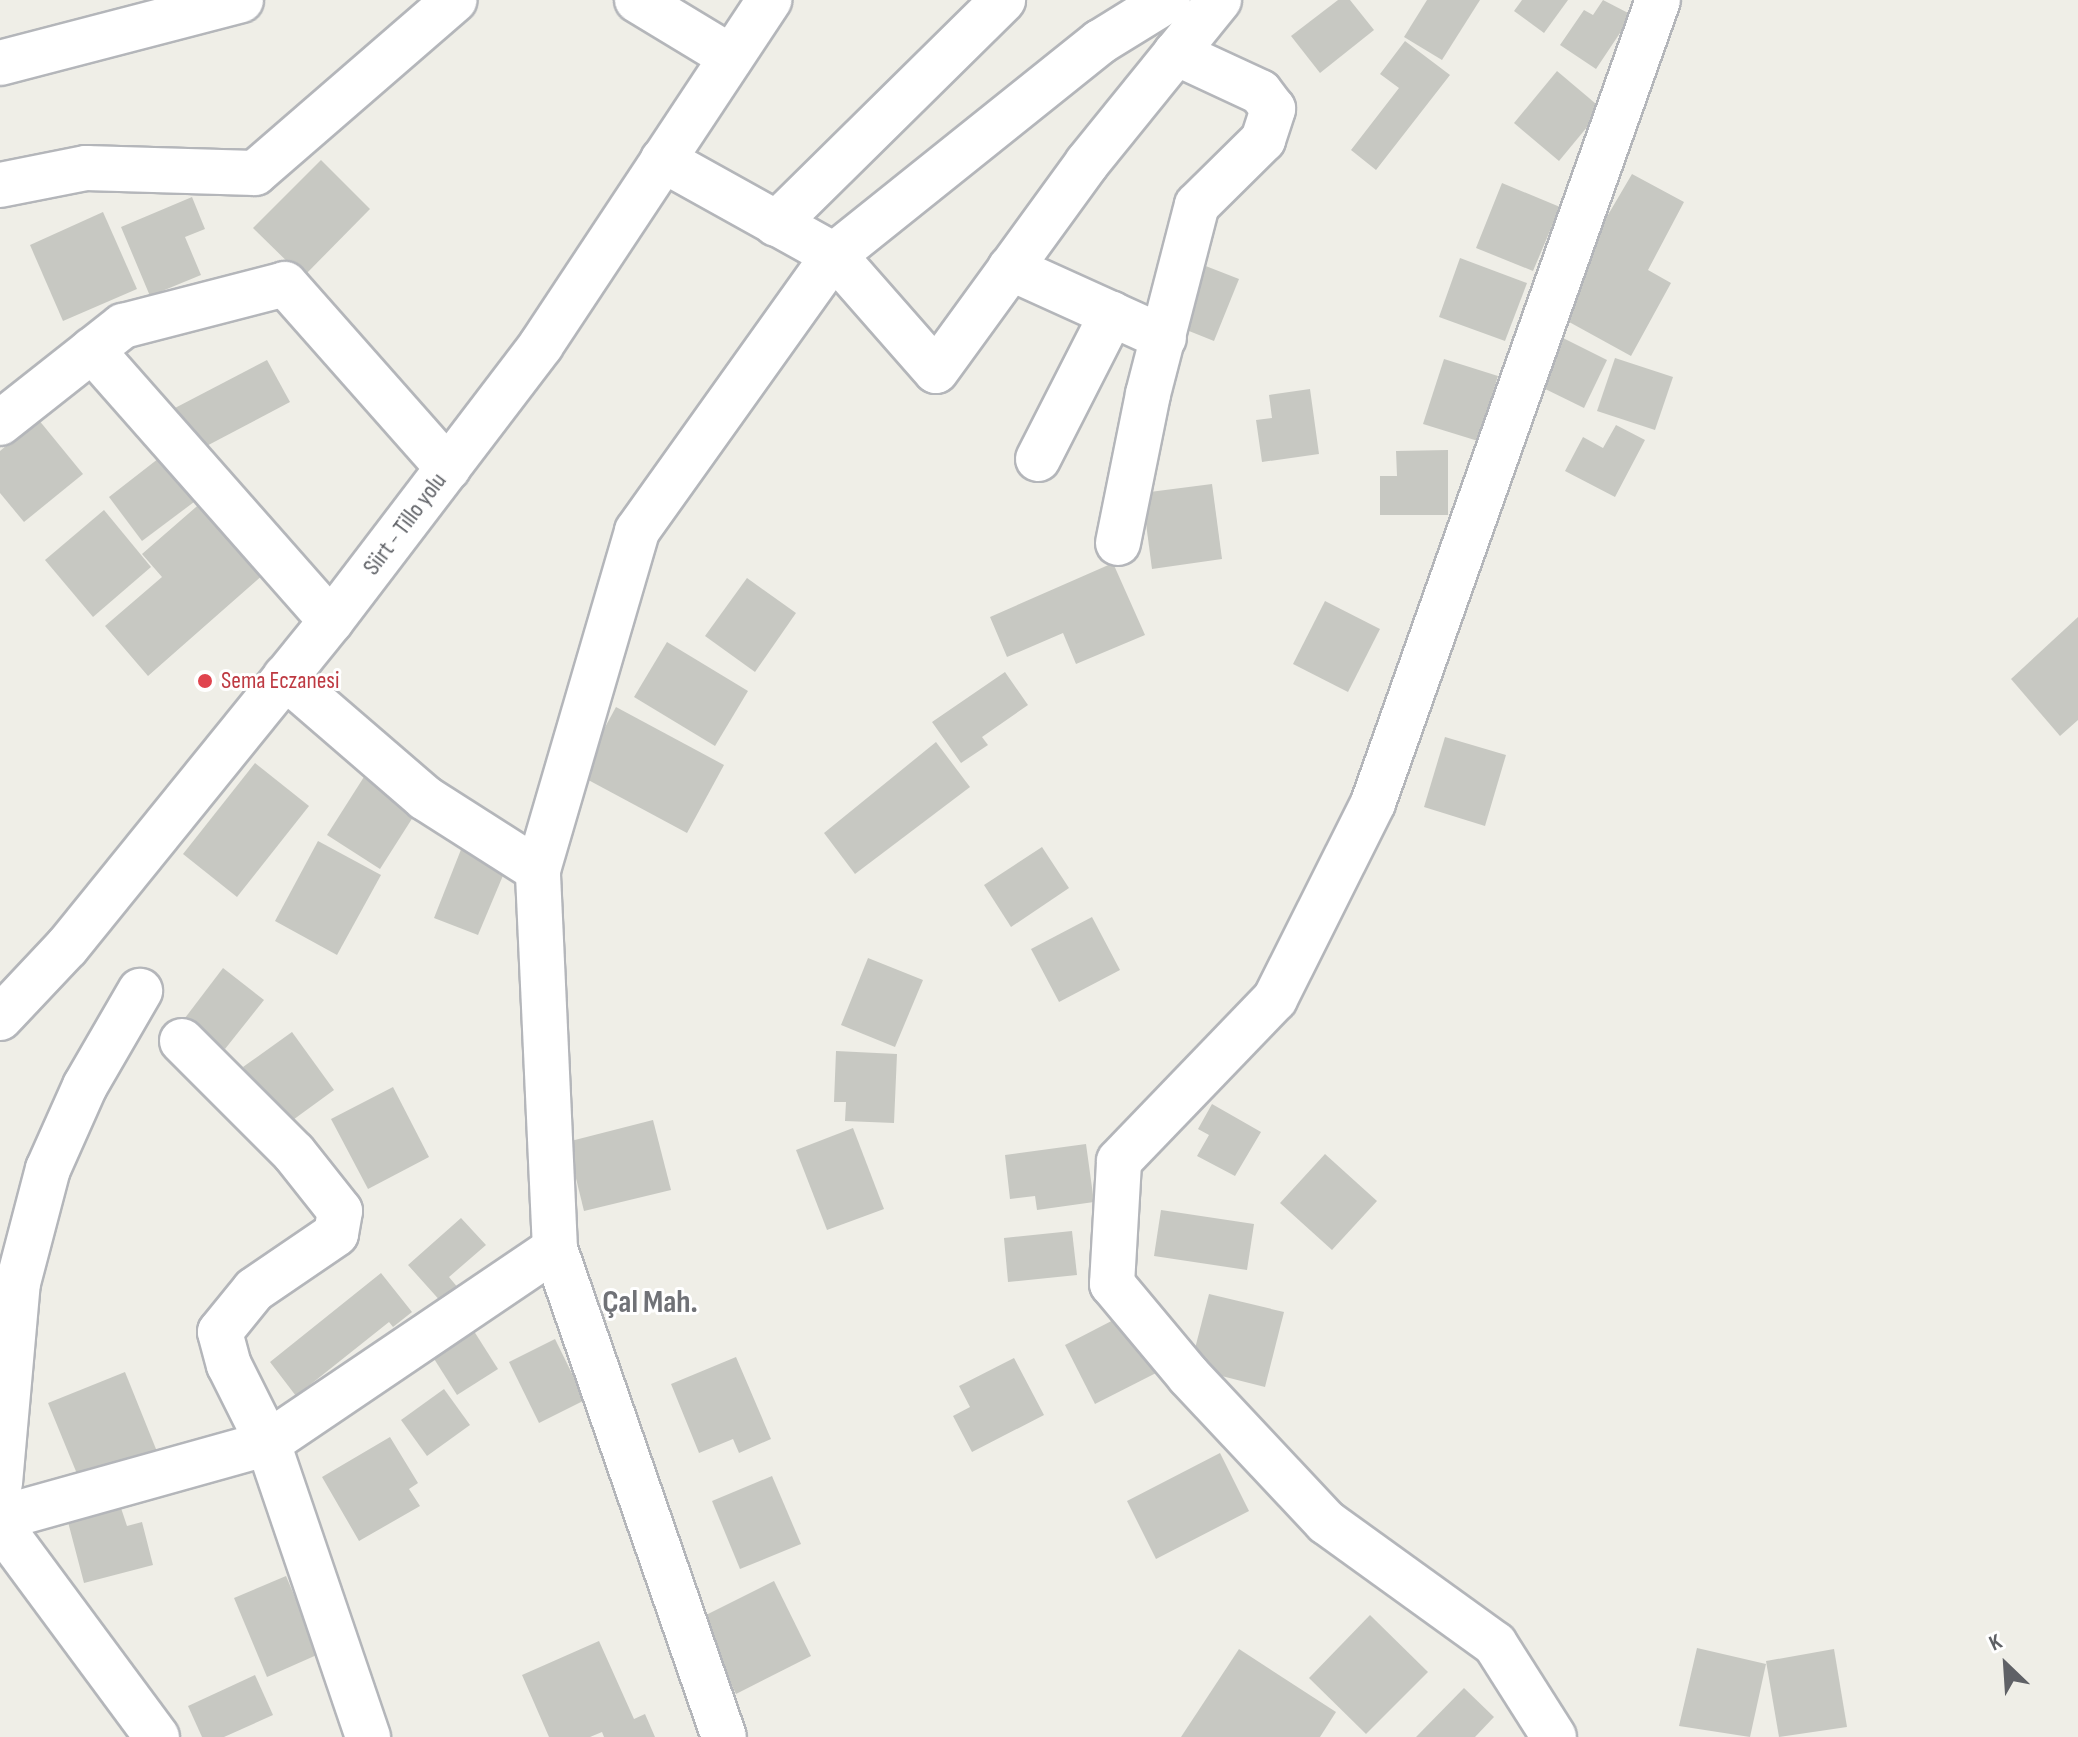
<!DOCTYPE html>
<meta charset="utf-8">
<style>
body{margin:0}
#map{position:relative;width:2078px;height:1737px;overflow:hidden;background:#efeee7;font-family:"Sofia Sans Condensed",sans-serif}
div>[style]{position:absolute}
.building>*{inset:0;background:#c7c8c2}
.roads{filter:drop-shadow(2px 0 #b4b6ba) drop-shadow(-2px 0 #b4b6ba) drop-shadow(0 2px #b4b6ba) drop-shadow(0 -2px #b4b6ba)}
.minor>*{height:44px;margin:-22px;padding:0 22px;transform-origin:22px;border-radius:22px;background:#fff}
.secondary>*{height:44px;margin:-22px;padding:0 22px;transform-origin:22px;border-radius:22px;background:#fff}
.dots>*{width:22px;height:22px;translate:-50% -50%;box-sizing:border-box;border:4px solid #fff;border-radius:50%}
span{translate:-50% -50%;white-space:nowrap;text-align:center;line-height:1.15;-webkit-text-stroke:6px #fff;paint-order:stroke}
.street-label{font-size:24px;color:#5f6166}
.health-label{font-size:24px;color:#be3a42}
.left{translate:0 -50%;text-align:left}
.district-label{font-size:32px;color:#707277;font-weight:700}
.north{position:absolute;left:1966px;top:1625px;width:80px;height:80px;-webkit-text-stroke:6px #fff;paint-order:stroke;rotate:335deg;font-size:22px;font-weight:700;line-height:32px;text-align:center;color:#5f6166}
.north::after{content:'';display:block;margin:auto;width:28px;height:36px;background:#5f6166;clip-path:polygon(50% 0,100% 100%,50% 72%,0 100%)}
</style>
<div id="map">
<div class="building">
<i style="clip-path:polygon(1338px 0,1350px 0,1374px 30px,1320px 73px,1291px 36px)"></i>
<i style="clip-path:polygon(1427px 0,1480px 0,1442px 60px,1404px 37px)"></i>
<i style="clip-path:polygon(1522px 0,1568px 0,1544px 33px,1514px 11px)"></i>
<i style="clip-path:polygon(1603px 0,1632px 15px,1596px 69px,1560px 45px,1584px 10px,1593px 15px)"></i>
<i style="clip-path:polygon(1405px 41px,1450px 75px,1376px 170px,1351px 150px,1399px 88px,1380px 74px)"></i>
<i style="clip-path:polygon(1557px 71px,1602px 109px,1559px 161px,1514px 123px)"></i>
<i style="clip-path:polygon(321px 160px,370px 209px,303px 277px,253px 228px)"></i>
<i style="clip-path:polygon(1632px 174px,1684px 202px,1648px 270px,1671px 283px,1631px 356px,1551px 312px)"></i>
<i style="clip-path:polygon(1502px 183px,1560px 207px,1533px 271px,1476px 248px)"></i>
<i style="clip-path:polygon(192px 197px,205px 229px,185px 237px,201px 275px,150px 296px,121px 227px)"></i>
<i style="clip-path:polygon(103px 212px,137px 289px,63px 321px,30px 245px)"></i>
<i style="clip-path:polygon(1460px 258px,1527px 283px,1505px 341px,1439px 317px)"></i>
<i style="clip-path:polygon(1198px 263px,1239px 279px,1214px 341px,1174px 325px)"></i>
<i style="clip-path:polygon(1557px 335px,1607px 360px,1584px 408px,1533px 383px)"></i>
<i style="clip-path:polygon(1615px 358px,1673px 377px,1655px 430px,1597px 411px)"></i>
<i style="clip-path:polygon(1444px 359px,1498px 376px,1478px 441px,1423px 424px)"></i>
<i style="clip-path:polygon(267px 360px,290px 402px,197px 451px,175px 408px)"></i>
<i style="clip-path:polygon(1310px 389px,1319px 454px,1262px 462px,1256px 420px,1272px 418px,1269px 395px)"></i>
<i style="clip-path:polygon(38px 419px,83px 474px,24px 522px,0 493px,0 451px)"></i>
<i style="clip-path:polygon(1616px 425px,1645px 440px,1615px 497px,1565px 471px,1583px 437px,1603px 448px)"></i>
<i style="clip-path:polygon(172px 448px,206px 493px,142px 541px,109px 497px)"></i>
<i style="clip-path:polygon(1448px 450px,1448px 515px,1380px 515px,1380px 476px,1397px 476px,1396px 451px)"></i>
<i style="clip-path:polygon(1212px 484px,1222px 559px,1152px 569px,1142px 493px)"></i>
<i style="clip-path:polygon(211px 494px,273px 566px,148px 676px,105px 626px,162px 577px,142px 554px)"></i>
<i style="clip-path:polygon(104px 510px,151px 567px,93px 617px,45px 560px)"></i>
<i style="clip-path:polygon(1113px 563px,1145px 635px,1076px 664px,1063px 633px,1007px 657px,990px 617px)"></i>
<i style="clip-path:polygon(747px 578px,796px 613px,755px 672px,705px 636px)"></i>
<i style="clip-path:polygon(1325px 601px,1380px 629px,1348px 692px,1293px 664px)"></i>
<i style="clip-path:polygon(2078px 617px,2078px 720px,2060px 736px,2011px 679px)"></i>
<i style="clip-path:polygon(667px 642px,748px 691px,715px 746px,634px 697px)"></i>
<i style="clip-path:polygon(1005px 672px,1028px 705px,982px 737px,988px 745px,961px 763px,932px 722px)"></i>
<i style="clip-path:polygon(616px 707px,724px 765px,687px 833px,579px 775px)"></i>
<i style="clip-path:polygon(1445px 737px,1506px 755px,1485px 826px,1424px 807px)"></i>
<i style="clip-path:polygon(936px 742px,970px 787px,855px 874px,824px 833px)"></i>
<i style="clip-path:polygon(255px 763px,309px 806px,237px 897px,183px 854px)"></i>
<i style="clip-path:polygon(369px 769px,422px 803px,380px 869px,327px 835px)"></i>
<i style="clip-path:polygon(318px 841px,381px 875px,337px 955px,275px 921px)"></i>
<i style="clip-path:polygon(462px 847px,507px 866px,478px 935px,434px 918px)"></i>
<i style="clip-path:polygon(1042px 847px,1069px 888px,1011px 927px,984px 885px)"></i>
<i style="clip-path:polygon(1092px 917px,1120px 970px,1059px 1002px,1031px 949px)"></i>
<i style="clip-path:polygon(868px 958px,923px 980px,895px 1047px,841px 1025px)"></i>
<i style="clip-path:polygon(223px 968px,264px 1000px,225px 1049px,185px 1018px)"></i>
<i style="clip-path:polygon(292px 1032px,334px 1090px,286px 1125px,243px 1067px)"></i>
<i style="clip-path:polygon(836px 1051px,897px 1054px,894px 1123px,845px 1121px,846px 1102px,834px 1102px)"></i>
<i style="clip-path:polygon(393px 1087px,429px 1157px,368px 1189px,331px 1119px)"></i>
<i style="clip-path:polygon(1212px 1104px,1261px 1132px,1235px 1176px,1197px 1156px,1209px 1135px,1198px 1129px)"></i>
<i style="clip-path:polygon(653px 1120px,671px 1190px,584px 1211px,567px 1142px)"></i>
<i style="clip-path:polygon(853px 1128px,884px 1209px,827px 1230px,796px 1150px)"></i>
<i style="clip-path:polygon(1086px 1144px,1094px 1202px,1037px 1210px,1035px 1196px,1010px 1199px,1005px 1155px)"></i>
<i style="clip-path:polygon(1325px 1154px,1377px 1201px,1332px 1250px,1280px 1203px)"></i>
<i style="clip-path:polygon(1161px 1210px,1254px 1224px,1247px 1270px,1154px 1256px)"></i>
<i style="clip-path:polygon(461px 1218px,486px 1245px,449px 1277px,459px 1289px,443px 1304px,408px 1265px)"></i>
<i style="clip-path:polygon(1072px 1231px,1077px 1275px,1008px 1282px,1004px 1238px)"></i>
<i style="clip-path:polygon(381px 1273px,412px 1312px,393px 1327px,389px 1322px,296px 1396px,270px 1362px)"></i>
<i style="clip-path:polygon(1209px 1294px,1284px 1312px,1265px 1387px,1190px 1368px)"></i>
<i style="clip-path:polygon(1125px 1314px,1156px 1373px,1095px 1404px,1065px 1345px)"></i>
<i style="clip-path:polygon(465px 1317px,498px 1369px,457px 1395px,424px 1343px)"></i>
<i style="clip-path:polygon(555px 1339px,585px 1400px,539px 1423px,509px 1362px)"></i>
<i style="clip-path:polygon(736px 1357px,771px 1439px,739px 1453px,733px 1439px,699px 1453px,671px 1384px)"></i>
<i style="clip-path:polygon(1014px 1358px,1044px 1415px,972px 1452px,953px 1416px,970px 1407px,959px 1386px)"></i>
<i style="clip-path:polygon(125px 1372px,158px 1454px,82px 1486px,48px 1403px)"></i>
<i style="clip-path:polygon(444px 1389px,470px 1425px,427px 1456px,401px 1420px)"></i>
<i style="clip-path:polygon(390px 1437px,418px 1483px,409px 1489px,420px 1506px,359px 1541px,322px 1477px)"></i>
<i style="clip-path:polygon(1220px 1453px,1249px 1511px,1156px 1559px,1127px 1501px)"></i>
<i style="clip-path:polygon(772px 1476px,801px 1544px,740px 1569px,712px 1501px)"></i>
<i style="clip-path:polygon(121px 1508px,127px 1526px,142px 1522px,153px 1565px,84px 1583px,68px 1522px)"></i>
<i style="clip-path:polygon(286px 1576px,319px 1654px,267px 1677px,234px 1598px)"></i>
<i style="clip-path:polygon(774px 1581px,811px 1656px,736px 1694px,698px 1619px)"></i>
<i style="clip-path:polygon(1370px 1615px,1428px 1672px,1366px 1734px,1309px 1678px)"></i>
<i style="clip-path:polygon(599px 1641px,634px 1719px,645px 1714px,655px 1737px,604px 1737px,602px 1732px,590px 1737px,549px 1737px,522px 1675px)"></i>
<i style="clip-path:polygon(1697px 1648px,1766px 1664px,1750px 1737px,1679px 1726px)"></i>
<i style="clip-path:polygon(1239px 1649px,1336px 1712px,1320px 1737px,1181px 1737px)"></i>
<i style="clip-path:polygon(1834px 1649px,1847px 1727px,1779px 1737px,1766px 1661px)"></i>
<i style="clip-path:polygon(255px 1675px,273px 1715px,224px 1737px,202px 1737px,188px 1706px)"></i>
<i style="clip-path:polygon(1464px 1688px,1494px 1717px,1475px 1737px,1416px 1737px)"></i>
</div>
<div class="roads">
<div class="minor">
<i style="left:637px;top:0;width:110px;rotate:31.2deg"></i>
<i style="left:1168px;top:0;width:80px;rotate:148.3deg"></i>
<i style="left:1100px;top:42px;width:341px;rotate:141.3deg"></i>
<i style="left:834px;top:255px;width:154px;rotate:48.7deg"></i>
<i style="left:936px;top:371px;width:257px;rotate:-54deg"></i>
<i style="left:1087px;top:163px;width:210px;rotate:-51deg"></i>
<i style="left:0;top:63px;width:249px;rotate:-14.6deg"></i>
<i style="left:0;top:185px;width:88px;rotate:-11.2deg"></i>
<i style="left:86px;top:168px;width:169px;rotate:1.7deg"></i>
<i style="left:255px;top:173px;width:264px;rotate:-40.9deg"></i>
<i style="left:776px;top:224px;width:319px;rotate:-44.6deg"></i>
<i style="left:1010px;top:268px;width:169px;rotate:24.4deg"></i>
<i style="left:92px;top:350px;width:361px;rotate:48.6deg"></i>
<i style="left:0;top:423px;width:157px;rotate:-38.3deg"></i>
<i style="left:123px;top:326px;width:167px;rotate:-14.5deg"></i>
<i style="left:285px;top:284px;width:246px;rotate:48.5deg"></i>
<i style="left:1038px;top:459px;width:163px;rotate:-63deg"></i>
<i style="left:1118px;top:543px;width:152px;rotate:-78.6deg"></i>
<i style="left:1148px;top:394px;width:195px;rotate:-75.5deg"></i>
<i style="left:1197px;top:205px;width:93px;rotate:-44.6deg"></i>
<i style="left:1263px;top:140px;width:33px;rotate:-72deg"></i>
<i style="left:1273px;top:109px;width:21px;rotate:-127deg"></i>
<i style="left:1260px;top:92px;width:93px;rotate:-155.1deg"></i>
<i style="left:285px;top:677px;width:185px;rotate:40.8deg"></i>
<i style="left:425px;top:798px;width:134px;rotate:32.5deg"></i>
<i style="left:182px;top:1041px;width:158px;rotate:45deg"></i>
<i style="left:294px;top:1153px;width:74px;rotate:51.6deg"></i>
<i style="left:340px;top:1211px;width:23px;rotate:100deg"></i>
<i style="left:336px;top:1234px;width:99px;rotate:145.7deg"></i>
<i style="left:254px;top:1290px;width:54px;rotate:129deg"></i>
<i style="left:220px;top:1332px;width:34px;rotate:75deg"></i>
<i style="left:229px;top:1365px;width:87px;rotate:63.4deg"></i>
<i style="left:268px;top:1443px;width:311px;rotate:71.2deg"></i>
<i style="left:555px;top:1249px;width:516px;rotate:70.9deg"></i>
<i style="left:0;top:1483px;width:201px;rotate:-84.9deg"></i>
<i style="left:18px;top:1283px;width:118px;rotate:-75.3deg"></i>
<i style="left:48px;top:1169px;width:91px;rotate:-66deg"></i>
<i style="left:85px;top:1086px;width:110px;rotate:-59.9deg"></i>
<i style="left:0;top:1518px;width:278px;rotate:-15.6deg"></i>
<i style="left:268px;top:1443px;width:346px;rotate:-34.1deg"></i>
<i style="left:555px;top:1249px;width:379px;rotate:-92.6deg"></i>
<i style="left:538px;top:870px;width:353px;rotate:-73.7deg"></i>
<i style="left:637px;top:531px;width:339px;rotate:-54.5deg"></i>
<i style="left:834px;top:255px;width:196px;rotate:-150.9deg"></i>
<i style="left:0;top:1525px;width:264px;rotate:53.5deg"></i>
<i style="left:1554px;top:1737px;width:110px;rotate:-122.4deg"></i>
<i style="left:1495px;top:1644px;width:208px;rotate:-144.2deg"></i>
<i style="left:1326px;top:1522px;width:200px;rotate:-133.2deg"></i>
<i style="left:1189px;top:1376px;width:120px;rotate:-129.9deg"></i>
<i style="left:1112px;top:1284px;width:123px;rotate:-86.7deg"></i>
<i style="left:1119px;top:1161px;width:225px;rotate:-46.1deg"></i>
<i style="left:1275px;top:999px;width:219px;rotate:-63.4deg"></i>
<i style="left:1373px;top:803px;width:852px;rotate:-70.46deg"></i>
</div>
<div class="secondary">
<i style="left:0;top:1018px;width:98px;rotate:-46.7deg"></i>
<i style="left:67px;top:947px;width:419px;rotate:-51deg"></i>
<i style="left:331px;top:621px;width:347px;rotate:-52.7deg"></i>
<i style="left:541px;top:345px;width:414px;rotate:-56.5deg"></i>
</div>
</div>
<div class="dots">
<i style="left:205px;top:681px;background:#e0444e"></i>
</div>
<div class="street-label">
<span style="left:405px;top:524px;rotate:-53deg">Siirt - Tillo yolu</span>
</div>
<div class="health-label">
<span class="left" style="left:221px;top:681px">Sema Eczanesi</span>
</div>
<div class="district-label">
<span style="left:650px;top:1303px">Çal Mah.</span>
</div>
<div class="north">K</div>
</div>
